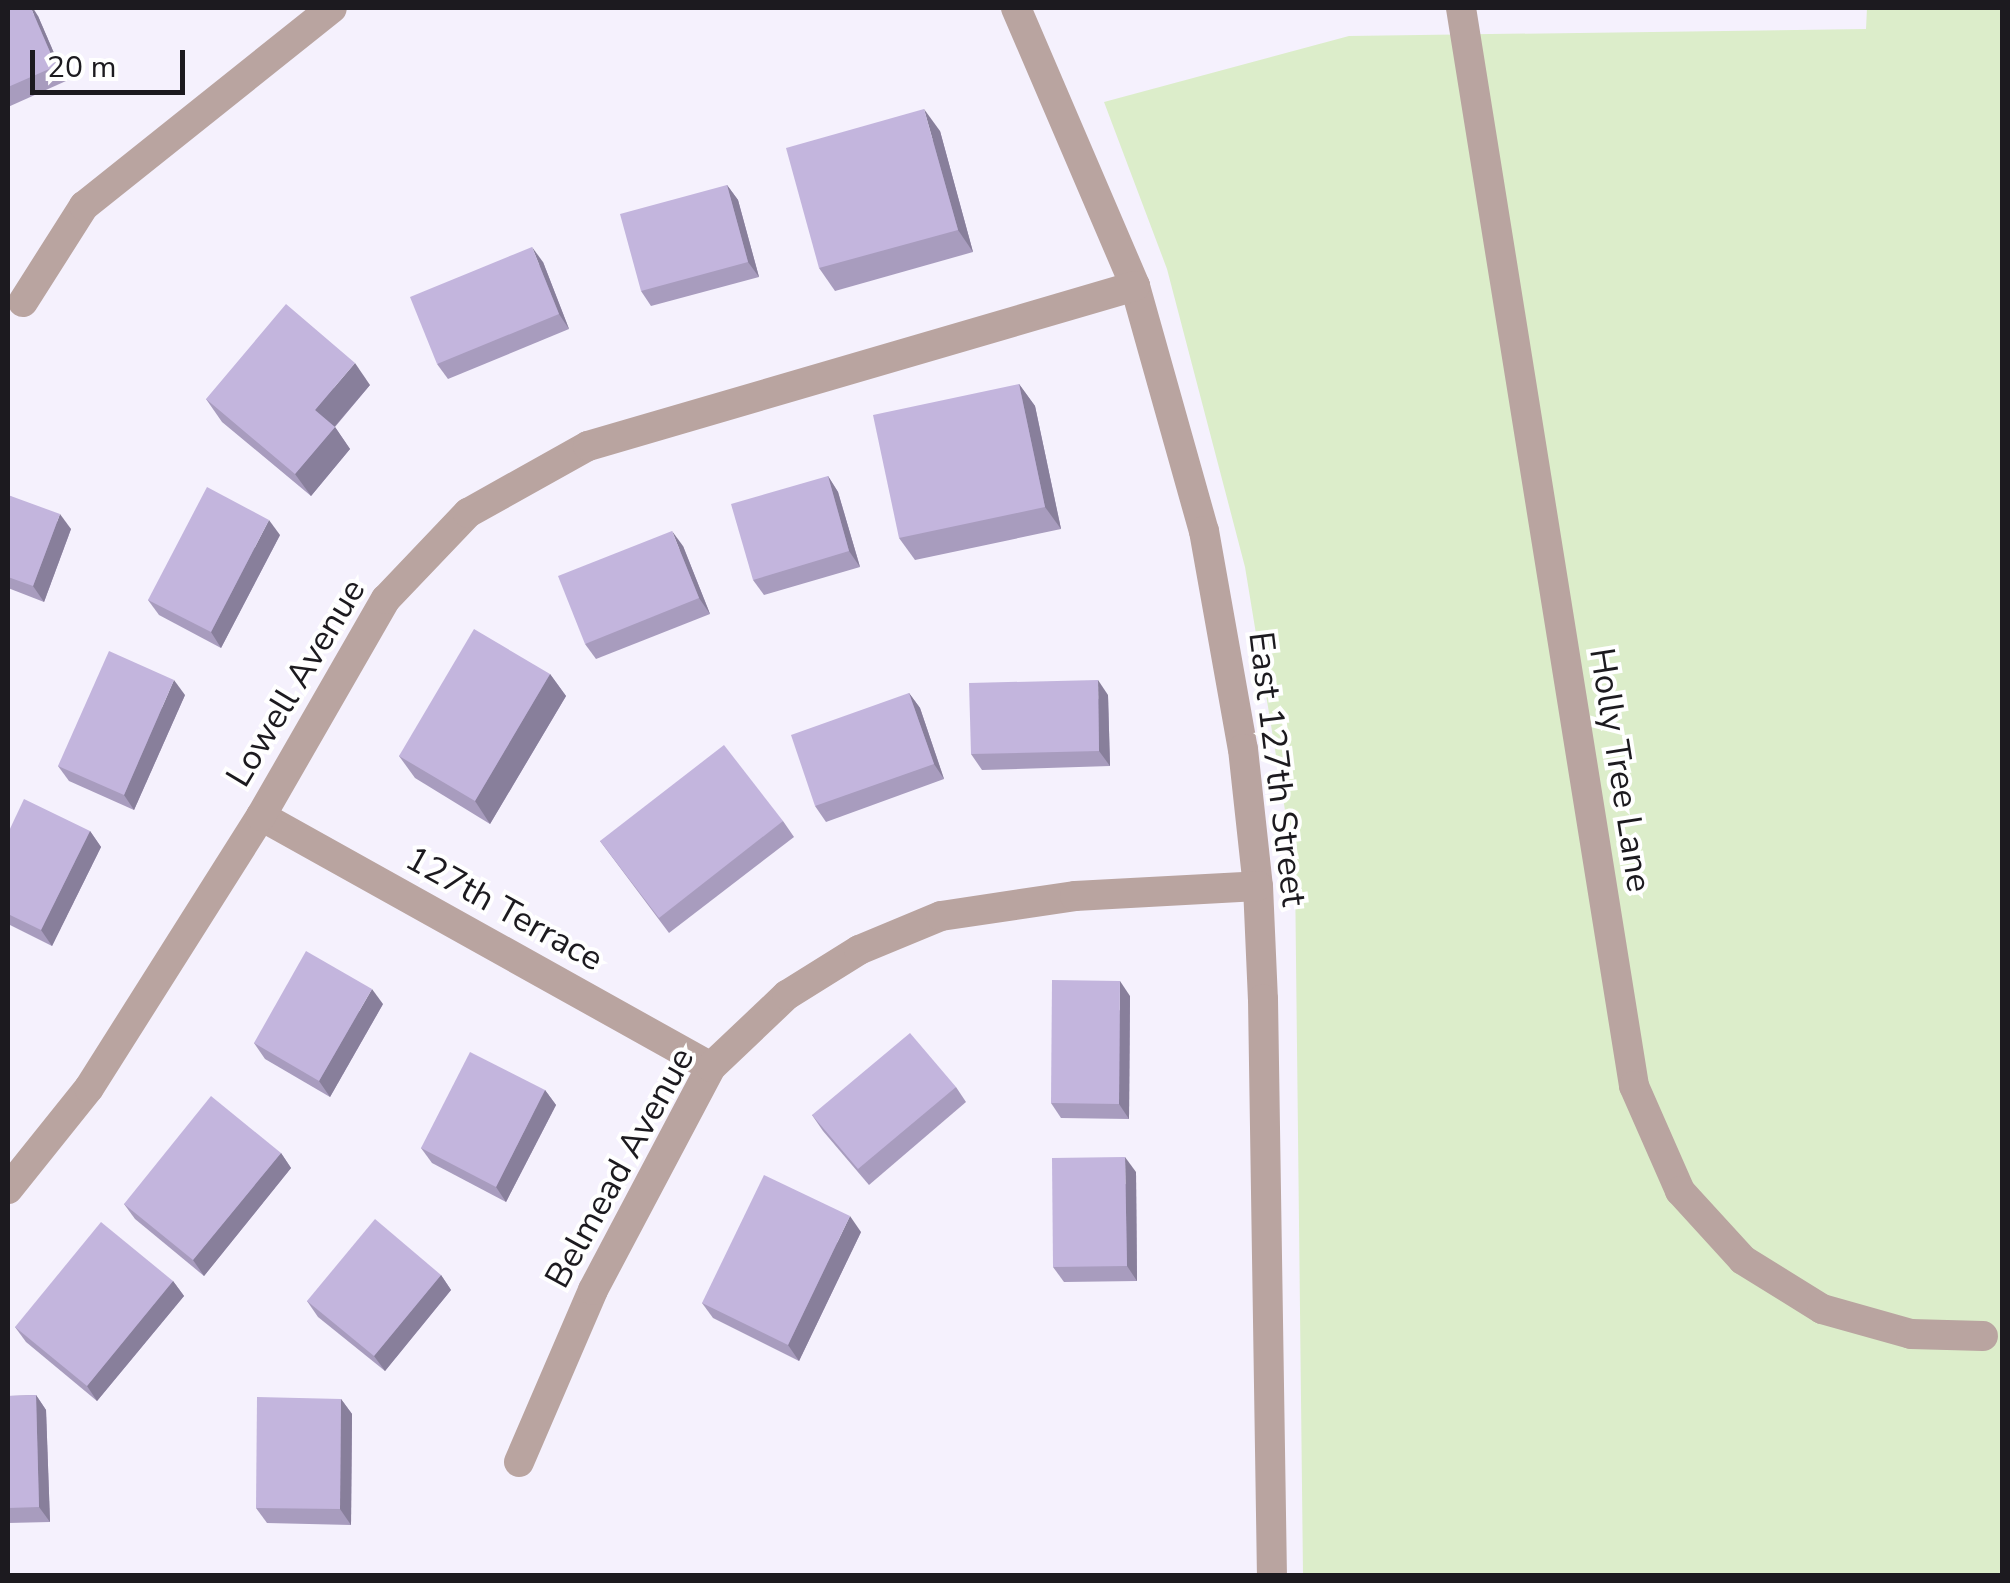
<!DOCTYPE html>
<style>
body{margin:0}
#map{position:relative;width:2010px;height:1583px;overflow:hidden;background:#f5f1fd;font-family:"Nunito Sans",sans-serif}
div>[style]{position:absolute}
.green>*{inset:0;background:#dcedca}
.minor>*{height:30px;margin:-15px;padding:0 15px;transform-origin:15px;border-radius:15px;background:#b9a4a0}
.wall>*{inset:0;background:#a89cbe}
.shaded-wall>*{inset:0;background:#887f9b}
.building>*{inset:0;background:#c3b5dd}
span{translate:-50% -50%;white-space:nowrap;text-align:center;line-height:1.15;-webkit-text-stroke:8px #fff;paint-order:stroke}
.street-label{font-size:35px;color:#1c1a1f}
.frame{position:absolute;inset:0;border:10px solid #1c1a1f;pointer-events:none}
.scale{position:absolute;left:30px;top:50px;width:155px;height:45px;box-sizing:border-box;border:5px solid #1c1a1f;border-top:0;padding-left:12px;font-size:30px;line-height:35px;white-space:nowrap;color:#1c1a1f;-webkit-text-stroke:8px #fff;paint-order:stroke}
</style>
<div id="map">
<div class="green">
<i style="clip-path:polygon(1867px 8px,2002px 8px,2002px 1575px,1303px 1575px,1295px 871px,1245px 567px,1167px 269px,1104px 102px,1349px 36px,1866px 29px)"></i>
</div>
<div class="minor">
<i style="left:1016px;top:8px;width:302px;rotate:66.8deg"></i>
<i style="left:1135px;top:286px;width:255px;rotate:74.3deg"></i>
<i style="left:1204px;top:531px;width:221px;rotate:79.9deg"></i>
<i style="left:1243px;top:749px;width:138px;rotate:83.8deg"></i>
<i style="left:1258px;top:886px;width:113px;rotate:87.5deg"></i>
<i style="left:1263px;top:999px;width:577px;rotate:89.11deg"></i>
<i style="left:1461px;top:8px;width:1092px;rotate:80.88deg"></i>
<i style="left:1634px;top:1086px;width:115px;rotate:66.3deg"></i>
<i style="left:1680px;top:1191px;width:93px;rotate:47.6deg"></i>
<i style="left:1743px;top:1260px;width:93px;rotate:31.8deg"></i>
<i style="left:1822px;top:1309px;width:92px;rotate:15.7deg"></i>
<i style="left:1911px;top:1334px;width:72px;rotate:1.6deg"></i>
<i style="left:23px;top:302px;width:114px;rotate:-57.6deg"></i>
<i style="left:84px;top:206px;width:317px;rotate:-38.6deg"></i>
<i style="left:261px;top:816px;width:515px;rotate:29.15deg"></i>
<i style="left:8px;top:1189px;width:129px;rotate:-51.3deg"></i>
<i style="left:89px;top:1088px;width:322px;rotate:-57.7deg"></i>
<i style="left:261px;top:816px;width:250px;rotate:-60.1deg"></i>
<i style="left:386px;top:599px;width:119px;rotate:-46.4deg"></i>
<i style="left:468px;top:513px;width:137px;rotate:-29.2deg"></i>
<i style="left:588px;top:446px;width:570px;rotate:-16.3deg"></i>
<i style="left:519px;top:1462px;width:187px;rotate:-66.7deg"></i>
<i style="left:593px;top:1290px;width:252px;rotate:-62.1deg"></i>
<i style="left:711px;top:1067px;width:105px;rotate:-43.5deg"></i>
<i style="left:787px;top:995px;width:85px;rotate:-32deg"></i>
<i style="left:859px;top:950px;width:89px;rotate:-22.5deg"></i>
<i style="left:941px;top:916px;width:135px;rotate:-8.5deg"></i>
<i style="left:1075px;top:896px;width:183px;rotate:-3.1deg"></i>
</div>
<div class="wall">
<i style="clip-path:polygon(8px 9px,38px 16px,66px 81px,8px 107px)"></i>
<i style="clip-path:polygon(940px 131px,973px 252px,835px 291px,819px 268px)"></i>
<i style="clip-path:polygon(727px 185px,738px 200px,759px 277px,651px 306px,641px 291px)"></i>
<i style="clip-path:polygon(543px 262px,569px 329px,448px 379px,437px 364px)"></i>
<i style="clip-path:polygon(1019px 384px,1035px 406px,1061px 529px,915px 560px,899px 538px)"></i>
<i style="clip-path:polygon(370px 385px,335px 427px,350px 449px,311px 496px,222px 422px,206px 399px)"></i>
<i style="clip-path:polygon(828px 476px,838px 492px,860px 567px,764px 595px,753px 580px)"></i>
<i style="clip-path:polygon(8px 495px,71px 529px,44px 602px,8px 588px)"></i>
<i style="clip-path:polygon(280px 535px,221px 648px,159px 615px,148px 600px)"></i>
<i style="clip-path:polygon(683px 546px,710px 614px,596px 659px,585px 644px)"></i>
<i style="clip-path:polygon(550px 674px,566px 696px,490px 824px,415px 778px,399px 756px)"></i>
<i style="clip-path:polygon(909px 693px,920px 708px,944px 779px,826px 822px,815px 806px)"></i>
<i style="clip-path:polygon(185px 695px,134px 810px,69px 781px,58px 766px)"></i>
<i style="clip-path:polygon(1108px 695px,1110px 766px,982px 770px,971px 754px)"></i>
<i style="clip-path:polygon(783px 821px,794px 837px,669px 933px,600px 841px)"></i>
<i style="clip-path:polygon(90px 831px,101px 847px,52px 946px,8px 924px,8px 833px)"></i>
<i style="clip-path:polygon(1130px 996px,1129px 1119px,1061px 1118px,1051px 1103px)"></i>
<i style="clip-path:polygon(383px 1004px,330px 1097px,265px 1059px,254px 1043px)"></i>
<i style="clip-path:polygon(956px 1087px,966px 1102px,869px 1185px,823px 1131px,812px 1115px)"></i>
<i style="clip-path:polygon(545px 1090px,556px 1105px,506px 1202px,432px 1163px,421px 1148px)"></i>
<i style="clip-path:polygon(281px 1153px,291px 1168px,204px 1276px,135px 1219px,124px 1204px)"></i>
<i style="clip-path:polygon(1136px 1172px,1137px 1281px,1064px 1282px,1053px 1267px)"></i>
<i style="clip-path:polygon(861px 1232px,799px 1361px,713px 1318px,702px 1303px)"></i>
<i style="clip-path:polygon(441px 1275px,451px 1290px,385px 1371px,318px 1317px,307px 1301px)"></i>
<i style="clip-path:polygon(173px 1281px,184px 1296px,97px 1401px,26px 1342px,15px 1327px)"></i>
<i style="clip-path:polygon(36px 1395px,46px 1410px,50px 1522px,8px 1523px,8px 1396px)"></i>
<i style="clip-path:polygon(341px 1399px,352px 1414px,351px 1525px,267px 1523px,256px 1508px)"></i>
</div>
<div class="shaded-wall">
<i style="clip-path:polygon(31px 8px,33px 8px,38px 16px,66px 81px,56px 66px)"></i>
<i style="clip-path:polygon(924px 109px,940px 131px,973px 252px,958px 230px)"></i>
<i style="clip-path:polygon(727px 185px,738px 200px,759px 277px,748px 262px)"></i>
<i style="clip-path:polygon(532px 247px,543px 262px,569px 329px,559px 314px)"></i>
<i style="clip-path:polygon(355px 363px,370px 385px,330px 432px,315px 410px)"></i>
<i style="clip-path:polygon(1019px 384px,1035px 406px,1061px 529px,1045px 507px)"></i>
<i style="clip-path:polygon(335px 427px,350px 449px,311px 496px,295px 474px)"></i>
<i style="clip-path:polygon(828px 476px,838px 492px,860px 567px,849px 551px)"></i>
<i style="clip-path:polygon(60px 514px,71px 529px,44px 602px,33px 586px)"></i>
<i style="clip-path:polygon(269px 520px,280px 535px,221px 648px,211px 632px)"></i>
<i style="clip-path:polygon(672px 531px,683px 546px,710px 614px,699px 598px)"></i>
<i style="clip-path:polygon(550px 674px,566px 696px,490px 824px,475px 801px)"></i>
<i style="clip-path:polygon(174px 680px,185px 695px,134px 810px,124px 795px)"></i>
<i style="clip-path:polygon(1098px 680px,1108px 695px,1110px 766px,1099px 751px)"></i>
<i style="clip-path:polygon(909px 693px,920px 708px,944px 779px,934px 764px)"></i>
<i style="clip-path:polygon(90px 831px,101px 847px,52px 946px,41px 930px)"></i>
<i style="clip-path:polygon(1120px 981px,1130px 996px,1129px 1119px,1119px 1104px)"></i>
<i style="clip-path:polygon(372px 989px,383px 1004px,330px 1097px,319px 1081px)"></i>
<i style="clip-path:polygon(545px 1090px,556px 1105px,506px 1202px,496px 1187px)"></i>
<i style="clip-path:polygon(281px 1153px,291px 1168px,204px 1276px,193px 1260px)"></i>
<i style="clip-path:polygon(1125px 1157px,1136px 1172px,1137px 1281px,1127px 1266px)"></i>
<i style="clip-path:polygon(850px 1216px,861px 1232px,799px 1361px,788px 1345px)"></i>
<i style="clip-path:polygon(441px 1275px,451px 1290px,385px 1371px,374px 1356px)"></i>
<i style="clip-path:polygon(173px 1281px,184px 1296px,97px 1401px,87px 1386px)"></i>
<i style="clip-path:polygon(36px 1395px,46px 1410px,50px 1522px,39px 1507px)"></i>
<i style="clip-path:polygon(341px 1399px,352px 1414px,351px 1525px,340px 1509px)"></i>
</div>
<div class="building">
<i style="clip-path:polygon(11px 8px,31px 8px,56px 66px,8px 87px,8px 9px)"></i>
<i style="clip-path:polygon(924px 109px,958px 230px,819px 268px,786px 148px)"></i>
<i style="clip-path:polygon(727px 185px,748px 262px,641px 291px,620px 214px)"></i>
<i style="clip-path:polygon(532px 247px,559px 314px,437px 364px,410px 297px)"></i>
<i style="clip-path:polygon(286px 304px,355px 363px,315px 410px,335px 427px,295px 474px,206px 399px)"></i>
<i style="clip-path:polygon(1019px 384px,1045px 507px,899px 538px,873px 415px)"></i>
<i style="clip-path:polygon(828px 476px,849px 551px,753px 580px,731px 504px)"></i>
<i style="clip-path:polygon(207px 487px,269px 520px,211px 632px,148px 600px)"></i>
<i style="clip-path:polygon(8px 495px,60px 514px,33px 586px,8px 577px)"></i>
<i style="clip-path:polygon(672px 531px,699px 598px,585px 644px,558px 576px)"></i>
<i style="clip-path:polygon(474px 629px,550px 674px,475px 801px,399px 756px)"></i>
<i style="clip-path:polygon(109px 651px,174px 680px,124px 795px,58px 766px)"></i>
<i style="clip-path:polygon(1098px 680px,1099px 751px,971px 754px,969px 683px)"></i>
<i style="clip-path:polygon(909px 693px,934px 764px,815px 806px,791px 735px)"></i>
<i style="clip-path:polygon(724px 745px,783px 821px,659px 918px,600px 841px)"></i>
<i style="clip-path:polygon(24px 799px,90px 831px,41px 930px,8px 914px,8px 833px)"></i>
<i style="clip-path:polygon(306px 951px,372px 989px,319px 1081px,254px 1043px)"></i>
<i style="clip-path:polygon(1052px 980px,1120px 981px,1119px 1104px,1051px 1103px)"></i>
<i style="clip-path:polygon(910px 1033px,956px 1087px,858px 1169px,812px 1115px)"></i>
<i style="clip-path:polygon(470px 1052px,545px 1090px,496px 1187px,421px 1148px)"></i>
<i style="clip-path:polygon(211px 1096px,281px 1153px,193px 1260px,124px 1204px)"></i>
<i style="clip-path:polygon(1125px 1157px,1127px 1266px,1053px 1267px,1052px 1158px)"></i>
<i style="clip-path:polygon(764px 1175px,850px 1216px,788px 1345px,702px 1303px)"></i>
<i style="clip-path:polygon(375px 1219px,441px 1275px,374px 1356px,307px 1301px)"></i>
<i style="clip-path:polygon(101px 1222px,173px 1281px,87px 1386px,15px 1327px)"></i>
<i style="clip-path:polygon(36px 1395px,39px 1507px,8px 1508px,8px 1396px)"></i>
<i style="clip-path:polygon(257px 1397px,341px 1399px,340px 1509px,256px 1508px)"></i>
</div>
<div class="street-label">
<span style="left:296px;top:683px;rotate:-59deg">Lowell Avenue</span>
<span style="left:1277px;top:769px;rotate:83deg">East 127th Street</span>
<span style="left:1620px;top:770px;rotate:81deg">Holly Tree Lane</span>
<span style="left:504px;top:909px;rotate:29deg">127th Terrace</span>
<span style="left:620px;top:1168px;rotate:-61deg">Belmead Avenue</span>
</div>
<div class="frame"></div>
<div class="scale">20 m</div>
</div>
